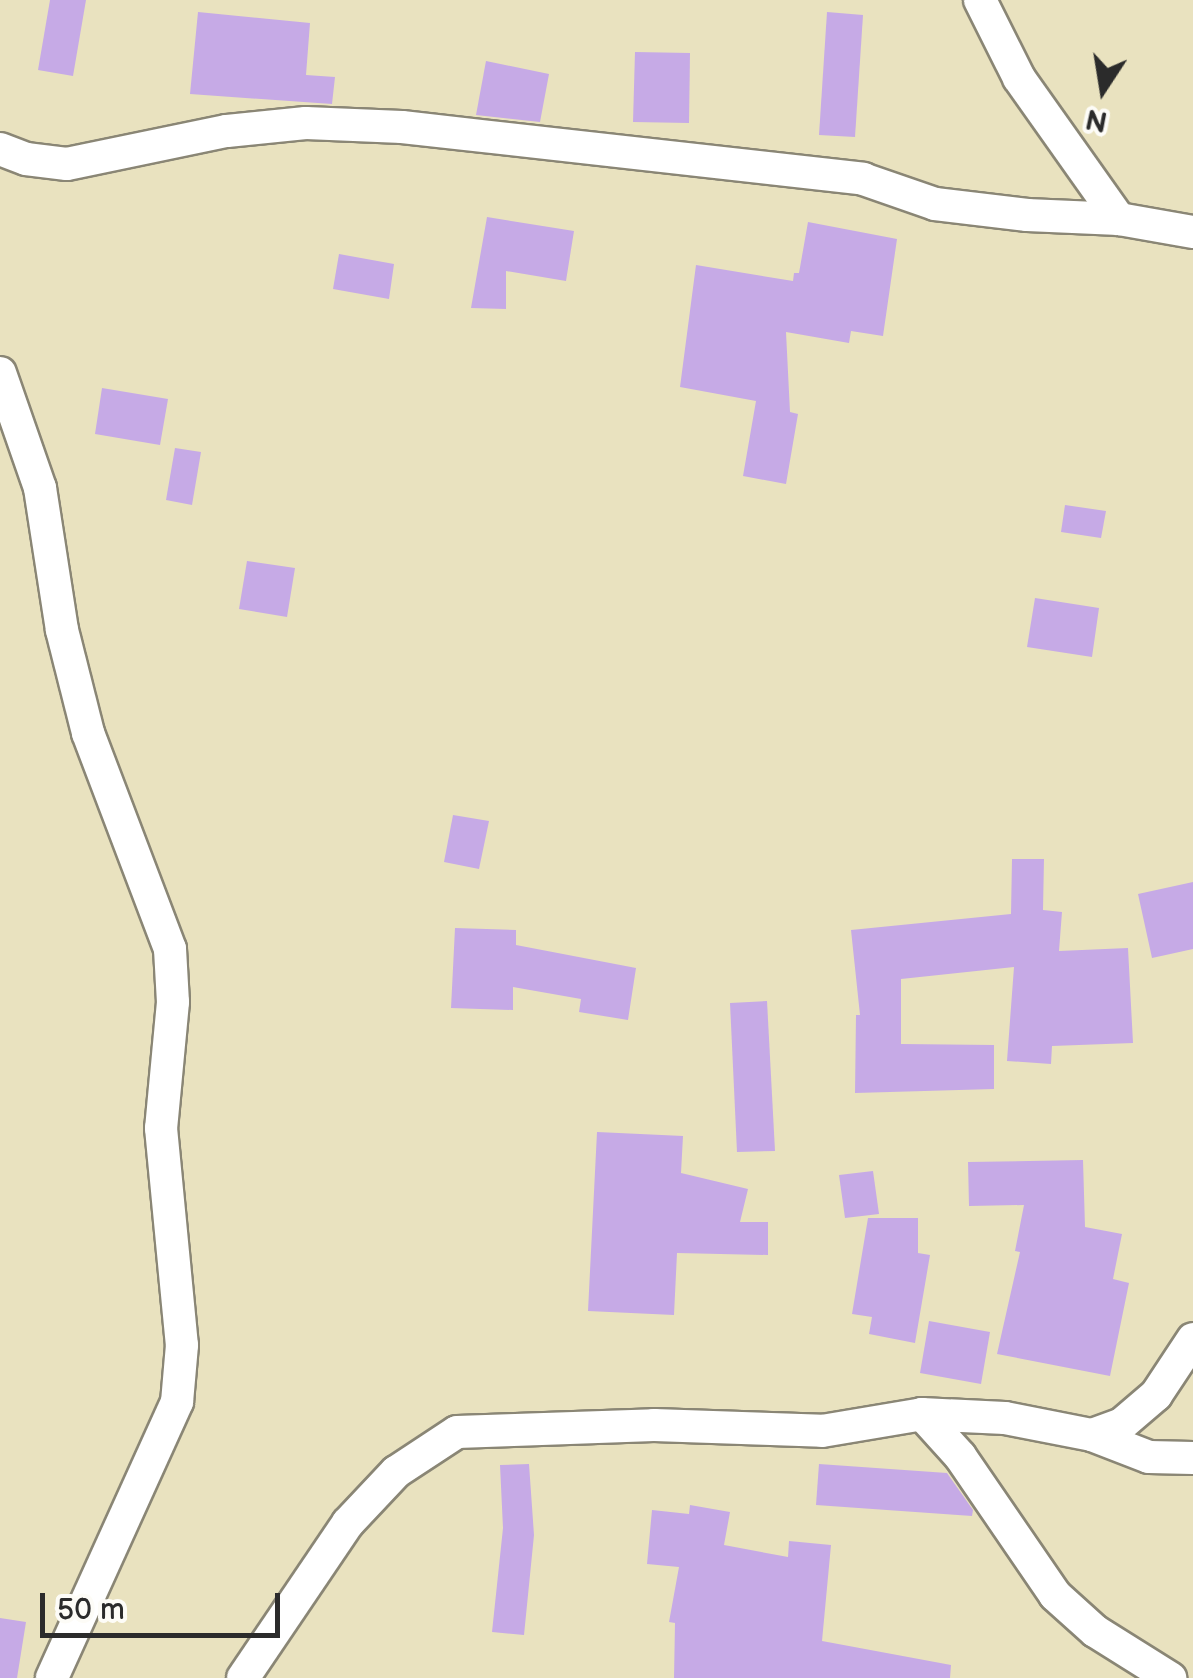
<!DOCTYPE html>
<style>
body{margin:0}
#map{position:relative;width:1193px;height:1678px;overflow:hidden;background:#e9e2bf;font-family:"Balsamiq Sans",sans-serif}
div>[style]{position:absolute}
.building>*{inset:0;background:#c6aae6}
.roads{filter:drop-shadow(2px 0 #8a8675) drop-shadow(-2px 0 #8a8675) drop-shadow(0 2px #8a8675) drop-shadow(0 -2px #8a8675)}
.minor>*{height:32px;margin:-16px;padding:0 16px;transform-origin:16px;border-radius:16px;background:#fff}
span{translate:-50% -50%;white-space:nowrap;text-align:center;line-height:1.15;-webkit-text-stroke:10px #fdfcf7;paint-order:stroke}
.north{position:absolute;left:1053px;top:40px;width:100px;height:100px;-webkit-text-stroke:8px #fdfcf7;paint-order:stroke;rotate:192deg;font-size:28px;font-weight:700;line-height:40px;text-align:center;color:#2b2b2b}
.north::after{content:'';display:block;margin:auto;width:35px;height:45px;background:#2b2b2b;clip-path:polygon(50% 0,100% 100%,50% 72%,0 100%)}
.scale{position:absolute;left:40px;top:1593px;width:240px;height:45px;box-sizing:border-box;border:5px solid #2b2b2b;border-top:0;padding-left:12px;font-size:30px;line-height:35px;white-space:nowrap;color:#2b2b2b;-webkit-text-stroke:8px #fdfcf7;paint-order:stroke}
</style>
<div id="map">
<div class="building">
<i style="clip-path:polygon(50px 0,86px 0,73px 76px,38px 70px)"></i>
<i style="clip-path:polygon(198px 12px,310px 23px,306px 75px,335px 77px,332px 104px,190px 94px)"></i>
<i style="clip-path:polygon(827px 12px,863px 15px,855px 137px,819px 135px)"></i>
<i style="clip-path:polygon(635px 52px,690px 53px,689px 123px,633px 122px)"></i>
<i style="clip-path:polygon(486px 61px,549px 74px,540px 122px,476px 115px)"></i>
<i style="clip-path:polygon(487px 217px,574px 231px,566px 281px,506px 271px,506px 309px,471px 308px)"></i>
<i style="clip-path:polygon(808px 222px,897px 239px,883px 336px,851px 331px,849px 343px,786px 332px,790px 412px,798px 414px,786px 484px,743px 476px,756px 401px,680px 387px,696px 265px,793px 281px,794px 273px,799px 273px)"></i>
<i style="clip-path:polygon(339px 254px,394px 264px,389px 299px,333px 289px)"></i>
<i style="clip-path:polygon(102px 388px,168px 399px,160px 445px,95px 434px)"></i>
<i style="clip-path:polygon(175px 448px,201px 452px,192px 505px,166px 500px)"></i>
<i style="clip-path:polygon(1065px 505px,1106px 511px,1101px 538px,1061px 532px)"></i>
<i style="clip-path:polygon(247px 561px,295px 568px,287px 617px,239px 609px)"></i>
<i style="clip-path:polygon(1035px 598px,1099px 608px,1092px 657px,1027px 647px)"></i>
<i style="clip-path:polygon(453px 815px,489px 821px,479px 869px,444px 862px)"></i>
<i style="clip-path:polygon(1012px 859px,1044px 859px,1043px 910px,1062px 912px,1059px 951px,1128px 948px,1133px 1043px,1052px 1046px,1051px 1064px,1007px 1061px,1014px 967px,901px 979px,901px 1044px,994px 1045px,994px 1089px,855px 1093px,856px 1015px,860px 1015px,851px 930px,1011px 914px)"></i>
<i style="clip-path:polygon(1193px 882px,1193px 949px,1152px 958px,1138px 894px)"></i>
<i style="clip-path:polygon(455px 928px,516px 930px,516px 945px,636px 968px,628px 1020px,579px 1012px,581px 999px,513px 987px,513px 1010px,451px 1008px)"></i>
<i style="clip-path:polygon(767px 1001px,775px 1151px,737px 1152px,730px 1003px)"></i>
<i style="clip-path:polygon(597px 1132px,683px 1136px,681px 1173px,748px 1189px,740px 1222px,768px 1222px,768px 1255px,677px 1253px,674px 1315px,588px 1311px)"></i>
<i style="clip-path:polygon(1083px 1160px,1085px 1227px,1122px 1234px,1113px 1279px,1129px 1283px,1110px 1376px,997px 1354px,1020px 1252px,1015px 1251px,1024px 1205px,969px 1206px,968px 1162px)"></i>
<i style="clip-path:polygon(873px 1171px,879px 1214px,845px 1218px,839px 1175px)"></i>
<i style="clip-path:polygon(868px 1218px,918px 1218px,918px 1253px,930px 1255px,915px 1343px,869px 1334px,872px 1317px,852px 1314px)"></i>
<i style="clip-path:polygon(929px 1321px,990px 1332px,981px 1384px,920px 1373px)"></i>
<i style="clip-path:polygon(529px 1464px,534px 1535px,524px 1635px,492px 1632px,503px 1528px,500px 1465px)"></i>
<i style="clip-path:polygon(819px 1464px,947px 1473px,973px 1510px,972px 1516px,816px 1505px)"></i>
<i style="clip-path:polygon(690px 1505px,730px 1512px,724px 1545px,788px 1557px,789px 1541px,831px 1545px,822px 1641px,951px 1665px,950px 1678px,674px 1678px,675px 1623px,669px 1622px,679px 1567px,647px 1564px,652px 1510px,689px 1514px)"></i>
<i style="clip-path:polygon(0 1618px,26px 1622px,17px 1678px,0 1678px)"></i>
</div>
<div class="roads">
<div class="minor">
<i style="left:980px;top:0;width:87px;rotate:63.4deg"></i>
<i style="left:1019px;top:78px;width:173px;rotate:54.7deg"></i>
<i style="left:0;top:149px;width:28px;rotate:21deg"></i>
<i style="left:26px;top:159px;width:41px;rotate:7deg"></i>
<i style="left:67px;top:164px;width:163px;rotate:-11.7deg"></i>
<i style="left:227px;top:131px;width:79px;rotate:-5.8deg"></i>
<i style="left:306px;top:123px;width:96px;rotate:2.4deg"></i>
<i style="left:402px;top:127px;width:464px;rotate:6.4deg"></i>
<i style="left:863px;top:179px;width:76px;rotate:19.1deg"></i>
<i style="left:935px;top:204px;width:93px;rotate:6.8deg"></i>
<i style="left:1027px;top:215px;width:92px;rotate:2.5deg"></i>
<i style="left:1119px;top:219px;width:75px;rotate:10deg"></i>
<i style="left:0;top:373px;width:122px;rotate:70.8deg"></i>
<i style="left:40px;top:488px;width:144px;rotate:81.2deg"></i>
<i style="left:62px;top:630px;width:106px;rotate:75.8deg"></i>
<i style="left:88px;top:733px;width:231px;rotate:69.2deg"></i>
<i style="left:170px;top:949px;width:53px;rotate:86.8deg"></i>
<i style="left:173px;top:1002px;width:127px;rotate:95.4deg"></i>
<i style="left:161px;top:1128px;width:218px;rotate:84.5deg"></i>
<i style="left:182px;top:1345px;width:57px;rotate:95deg"></i>
<i style="left:177px;top:1402px;width:303px;rotate:114.4deg"></i>
<i style="left:922px;top:1414px;width:57px;rotate:47.9deg"></i>
<i style="left:960px;top:1456px;width:168px;rotate:55.6deg"></i>
<i style="left:1055px;top:1595px;width:54px;rotate:42deg"></i>
<i style="left:1095px;top:1631px;width:89px;rotate:32.1deg"></i>
<i style="left:1092px;top:1435px;width:32px;rotate:-20deg"></i>
<i style="left:1122px;top:1424px;width:45px;rotate:-40.5deg"></i>
<i style="left:1156px;top:1395px;width:67px;rotate:-56.5deg"></i>
<i style="left:243px;top:1678px;width:187px;rotate:-55.9deg"></i>
<i style="left:348px;top:1523px;width:70px;rotate:-46.7deg"></i>
<i style="left:396px;top:1472px;width:73px;rotate:-33.3deg"></i>
<i style="left:457px;top:1432px;width:197px;rotate:-2deg"></i>
<i style="left:654px;top:1425px;width:168px;rotate:2deg"></i>
<i style="left:822px;top:1431px;width:101px;rotate:-9.6deg"></i>
<i style="left:922px;top:1414px;width:83px;rotate:2.8deg"></i>
<i style="left:1005px;top:1418px;width:89px;rotate:11.1deg"></i>
<i style="left:1092px;top:1435px;width:61px;rotate:21.1deg"></i>
<i style="left:1149px;top:1457px;width:44px;rotate:1.3deg"></i>
</div>
</div>
<div class="north">N</div>
<div class="scale">50 m</div>
</div>
